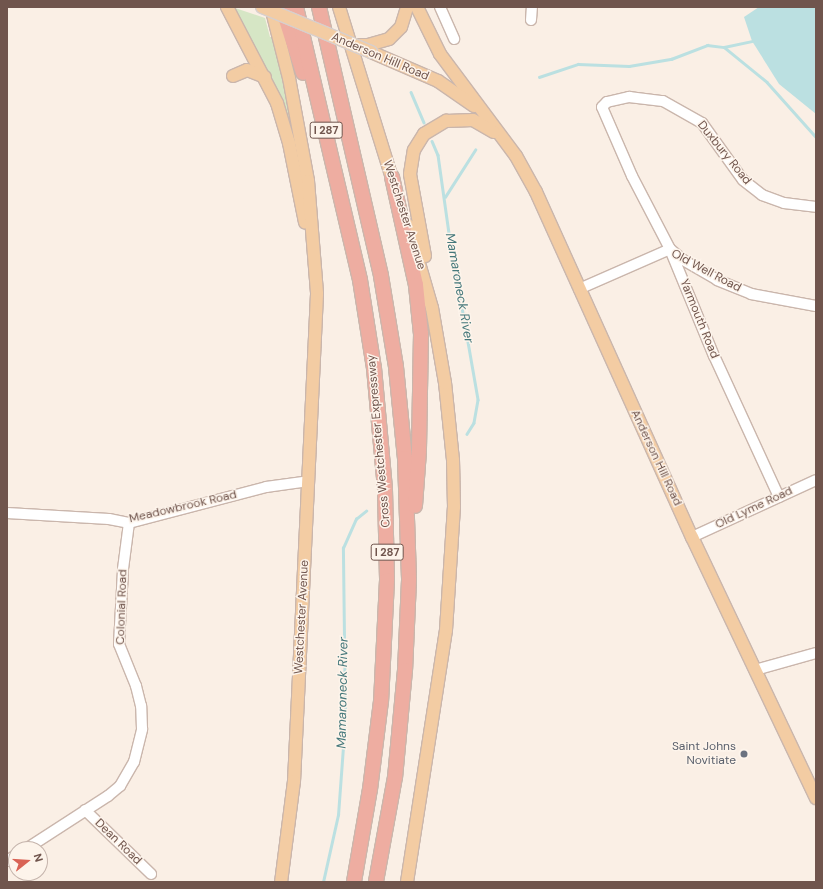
<!DOCTYPE html>
<style>
body{margin:0}
#map{position:relative;width:823px;height:889px;overflow:hidden;background:#faefe5;font-family:"DM Sans",sans-serif}
div>[style]{position:absolute}
.green>*{inset:0;background:#d6e6c5}
.water>*{inset:0;background:#bbe0e1}
.stream>*{height:2.5px;margin:-1.25px;padding:0 1.25px;transform-origin:1.25px;border-radius:1.25px;background:#bbe0e1}
.roads{filter:drop-shadow(1px 0 #cab6ac) drop-shadow(-1px 0 #cab6ac) drop-shadow(0 1px #cab6ac) drop-shadow(0 -1px #cab6ac)}
.minor>*{height:10px;margin:-5px;padding:0 5px;transform-origin:5px;border-radius:5px;background:#fff}
.major>*{height:12px;margin:-6px;padding:0 6px;transform-origin:6px;border-radius:6px;background:#f3cca3}
.highway>*{height:14px;margin:-7px;padding:0 7px;transform-origin:7px;border-radius:7px;background:#eeada1}
.bridges{filter:drop-shadow(1px 0 #d7cfcd) drop-shadow(-1px 0 #d7cfcd) drop-shadow(0 1px #d7cfcd) drop-shadow(0 -1px #d7cfcd)}
.major-bridge>*{height:12px;margin:-6px;padding:0 6px;transform-origin:6px;border-radius:6px;background:#f3cca3}
.dots>*{width:11px;height:11px;translate:-50% -50%;box-sizing:border-box;border:2px solid #fdf4eb;border-radius:50%}
span{translate:-50% -50%;white-space:nowrap;text-align:center;line-height:1.15;-webkit-text-stroke:3px #fdf4eb;paint-order:stroke}
.shield-label span{padding:1px 3px;background:#fdf4eb;border:1px solid;border-radius:3px;-webkit-text-stroke-width:0}
.shield-label{font-size:11px;color:#70554d;font-weight:700}
.street-label{font-size:12px;color:#70554d}
.worship-label{font-size:12px;color:#5b616d}
.right{translate:-100% -50%;text-align:right}
.water-label{font-size:13px;color:#45787b;font-style:italic}
.frame{position:absolute;inset:0;border:8px solid #70554d;pointer-events:none}
.north{position:absolute;left:8px;top:841px;width:40px;height:40px;box-sizing:border-box;background:#fdf4eb;border:1px solid #c5b4ac;border-radius:50%;rotate:73deg;font-size:11px;font-weight:700;line-height:16px;text-align:center;color:#70554d}
.north::after{content:'';display:block;margin:auto;width:14px;height:18px;background:#d96355;clip-path:polygon(50% 0,100% 100%,50% 72%,0 100%)}
</style>
<div id="map">
<div class="green">
<i style="clip-path:polygon(232px 7px,265px 18px,270px 37px,272px 37px,286px 91px,296px 143px)"></i>
</div>
<div class="water">
<i style="clip-path:polygon(759px 7px,816px 7px,816px 114px,779px 84px,752px 41px,744px 17px)"></i>
</div>
<div class="stream">
<i style="left:724px;top:47px;width:29px;rotate:-12deg"></i>
<i style="left:539px;top:77px;width:41px;rotate:-18.4deg"></i>
<i style="left:578px;top:64px;width:51px;rotate:2.2deg"></i>
<i style="left:629px;top:66px;width:43px;rotate:-9.5deg"></i>
<i style="left:671px;top:59px;width:39px;rotate:-21deg"></i>
<i style="left:707px;top:45px;width:17px;rotate:7deg"></i>
<i style="left:724px;top:47px;width:55px;rotate:39.1deg"></i>
<i style="left:767px;top:82px;width:74px;rotate:48.3deg"></i>
<i style="left:411px;top:92px;width:33px;rotate:67deg"></i>
<i style="left:432px;top:141px;width:15px;rotate:67deg"></i>
<i style="left:438px;top:155px;width:79px;rotate:82deg"></i>
<i style="left:449px;top:233px;width:169px;rotate:80.1deg"></i>
<i style="left:478px;top:400px;width:23px;rotate:100deg"></i>
<i style="left:474px;top:423px;width:13px;rotate:122deg"></i>
<i style="left:445px;top:197px;width:56px;rotate:-57.4deg"></i>
<i style="left:323px;top:882px;width:69px;rotate:-77.4deg"></i>
<i style="left:338px;top:815px;width:95px;rotate:-85.8deg"></i>
<i style="left:345px;top:720px;width:172px;rotate:-90.7deg"></i>
<i style="left:343px;top:548px;width:32px;rotate:-66deg"></i>
<i style="left:356px;top:519px;width:13px;rotate:-39deg"></i>
</div>
<div class="roads">
<div class="minor">
<i style="left:440px;top:7px;width:35px;rotate:66deg"></i>
<i style="left:531px;top:20px;width:13px;rotate:-86deg"></i>
<i style="left:579px;top:289px;width:99px;rotate:-23.7deg"></i>
<i style="left:670px;top:249px;width:17px;rotate:40deg"></i>
<i style="left:683px;top:260px;width:39px;rotate:30deg"></i>
<i style="left:717px;top:280px;width:37px;rotate:22deg"></i>
<i style="left:751px;top:294px;width:66px;rotate:10.5deg"></i>
<i style="left:779px;top:497px;width:155px;rotate:-114.7deg"></i>
<i style="left:714px;top:356px;width:116px;rotate:-112.4deg"></i>
<i style="left:670px;top:249px;width:82px;rotate:-117.5deg"></i>
<i style="left:632px;top:176px;width:75px;rotate:-113.5deg"></i>
<i style="left:602px;top:107px;width:7px;rotate:-45deg"></i>
<i style="left:607px;top:102px;width:23px;rotate:-13deg"></i>
<i style="left:629px;top:97px;width:34px;rotate:7deg"></i>
<i style="left:663px;top:101px;width:45px;rotate:29.4deg"></i>
<i style="left:702px;top:123px;width:70px;rotate:54.3deg"></i>
<i style="left:743px;top:180px;width:24px;rotate:38deg"></i>
<i style="left:762px;top:195px;width:23px;rotate:20deg"></i>
<i style="left:784px;top:203px;width:32px;rotate:7deg"></i>
<i style="left:7px;top:513px;width:102px;rotate:3.4deg"></i>
<i style="left:109px;top:519px;width:20px;rotate:11deg"></i>
<i style="left:129px;top:523px;width:142px;rotate:-14.7deg"></i>
<i style="left:266px;top:487px;width:43px;rotate:-7.9deg"></i>
<i style="left:692px;top:537px;width:136px;rotate:-24.7deg"></i>
<i style="left:755px;top:670px;width:63px;rotate:-15.6deg"></i>
<i style="left:85px;top:810px;width:92px;rotate:44.1deg"></i>
<i style="left:26px;top:849px;width:98px;rotate:-32.9deg"></i>
<i style="left:108px;top:796px;width:16px;rotate:-40deg"></i>
<i style="left:120px;top:786px;width:28px;rotate:-60deg"></i>
<i style="left:134px;top:762px;width:34px;rotate:-76deg"></i>
<i style="left:142px;top:729px;width:23px;rotate:-92deg"></i>
<i style="left:141px;top:706px;width:21px;rotate:-104deg"></i>
<i style="left:136px;top:686px;width:45px;rotate:-112deg"></i>
<i style="left:119px;top:644px;width:75px;rotate:-86.9deg"></i>
<i style="left:123px;top:569px;width:46px;rotate:-82.6deg"></i>
<i style="left:7px;top:861px;width:11px;rotate:-34deg"></i>
</div>
<div class="major">
<i style="left:227px;top:7px;width:108px;rotate:62.5deg"></i>
<i style="left:277px;top:103px;width:42px;rotate:73.3deg"></i>
<i style="left:289px;top:143px;width:81px;rotate:78.6deg"></i>
<i style="left:271px;top:7px;width:73px;rotate:75.8deg"></i>
<i style="left:289px;top:78px;width:105px;rotate:79.5deg"></i>
<i style="left:308px;top:181px;width:113px;rotate:85.4deg"></i>
<i style="left:317px;top:294px;width:488px;rotate:92.7deg"></i>
<i style="left:294px;top:781px;width:102px;rotate:97.3deg"></i>
<i style="left:339px;top:7px;width:186px;rotate:72.8deg"></i>
<i style="left:417px;top:7px;width:52px;rotate:63.9deg"></i>
<i style="left:440px;top:54px;width:127px;rotate:53.3deg"></i>
<i style="left:516px;top:156px;width:41px;rotate:60.9deg"></i>
<i style="left:536px;top:192px;width:379px;rotate:65.7deg"></i>
<i style="left:692px;top:537px;width:289px;rotate:64.6deg"></i>
<i style="left:357px;top:45px;width:11px"></i>
<i style="left:368px;top:45px;width:22px;rotate:-16deg"></i>
<i style="left:389px;top:39px;width:17px;rotate:-45deg"></i>
<i style="left:401px;top:27px;width:21px;rotate:-73deg"></i>
<i style="left:371px;top:52px;width:73px;rotate:23.4deg"></i>
<i style="left:438px;top:81px;width:44px;rotate:34.8deg"></i>
<i style="left:233px;top:76px;width:15px;rotate:-23deg"></i>
<i style="left:247px;top:70px;width:19px;rotate:21deg"></i>
<i style="left:425px;top:256px;width:83px;rotate:-100.4deg"></i>
<i style="left:410px;top:174px;width:24px;rotate:-81deg"></i>
<i style="left:414px;top:150px;width:19px;rotate:-58deg"></i>
<i style="left:424px;top:134px;width:26px;rotate:-31deg"></i>
<i style="left:446px;top:121px;width:27px;rotate:-2deg"></i>
<i style="left:473px;top:120px;width:24px;rotate:30deg"></i>
<i style="left:407px;top:882px;width:255px;rotate:-81.2deg"></i>
<i style="left:446px;top:630px;width:123px;rotate:-86.3deg"></i>
<i style="left:454px;top:507px;width:47px;rotate:-91.2deg"></i>
<i style="left:453px;top:460px;width:77px;rotate:-95.9deg"></i>
<i style="left:445px;top:383px;width:76px;rotate:-99.8deg"></i>
<i style="left:432px;top:308px;width:86px;rotate:-106.1deg"></i>
</div>
<div class="highway">
<i style="left:282px;top:7px;width:69px;rotate:72.3deg"></i>
<i style="left:296px;top:7px;width:280px;rotate:76.8deg"></i>
<i style="left:360px;top:280px;width:89px;rotate:81deg"></i>
<i style="left:374px;top:368px;width:122px;rotate:84.8deg"></i>
<i style="left:385px;top:490px;width:90px;rotate:88.7deg"></i>
<i style="left:387px;top:580px;width:121px;rotate:92.8deg"></i>
<i style="left:381px;top:701px;width:89px;rotate:97.1deg"></i>
<i style="left:370px;top:789px;width:94px;rotate:99.8deg"></i>
<i style="left:319px;top:7px;width:276px;rotate:77deg"></i>
<i style="left:381px;top:276px;width:92px;rotate:80.6deg"></i>
<i style="left:396px;top:367px;width:91px;rotate:84.4deg"></i>
<i style="left:405px;top:458px;width:122px;rotate:88.1deg"></i>
<i style="left:409px;top:580px;width:90px;rotate:92.5deg"></i>
<i style="left:405px;top:670px;width:107px;rotate:95.3deg"></i>
<i style="left:395px;top:777px;width:107px;rotate:100.3deg"></i>
<i style="left:392px;top:177px;width:111px;rotate:77.5deg"></i>
<i style="left:416px;top:285px;width:49px;rotate:84.2deg"></i>
<i style="left:421px;top:334px;width:117px;rotate:91deg"></i>
<i style="left:419px;top:451px;width:55px;rotate:94.2deg"></i>
</div>
</div>
<div class="bridges">
<div class="major-bridge">
<i style="left:262px;top:7px;width:118px;rotate:22.4deg"></i>
</div>
</div>
<div class="dots">
<i style="left:744px;top:754px;background:#6b7280"></i>
</div>
<div class="shield-label">
<span style="left:326px;top:130px">I 287</span>
<span style="left:387px;top:552px">I 287</span>
</div>
<div class="street-label">
<span style="left:380px;top:57px;rotate:23deg">Anderson Hill Road</span>
<span style="left:724px;top:153px;rotate:51deg">Duxbury Road</span>
<span style="left:404px;top:215px;rotate:72deg">Westchester Avenue</span>
<span style="left:706px;top:271px;rotate:28deg">Old Well Road</span>
<span style="left:699px;top:319px;rotate:68deg">Yarmouth Road</span>
<span style="left:379px;top:441px;rotate:-95deg">Cross Westchester Expressway</span>
<span style="left:656px;top:458px;rotate:65deg">Anderson Hill Road</span>
<span style="left:183px;top:507px;rotate:-13deg">Meadowbrook Road</span>
<span style="left:754px;top:508px;rotate:-25deg">Old Lyme Road</span>
<span style="left:122px;top:607px;rotate:-88deg">Colonial Road</span>
<span style="left:302px;top:617px;rotate:-87deg">Westchester Avenue</span>
<span style="left:118px;top:842px;rotate:44deg">Dean Road</span>
</div>
<div class="worship-label">
<span class="right" style="left:736px;top:754px">Saint Johns<br>Novitiate</span>
</div>
<div class="water-label">
<span style="left:459px;top:288px;rotate:80deg">Mamaroneck River</span>
<span style="left:343px;top:693px;rotate:-89deg">Mamaroneck River</span>
</div>
<div class="frame"></div>
<div class="north">N</div>
</div>
